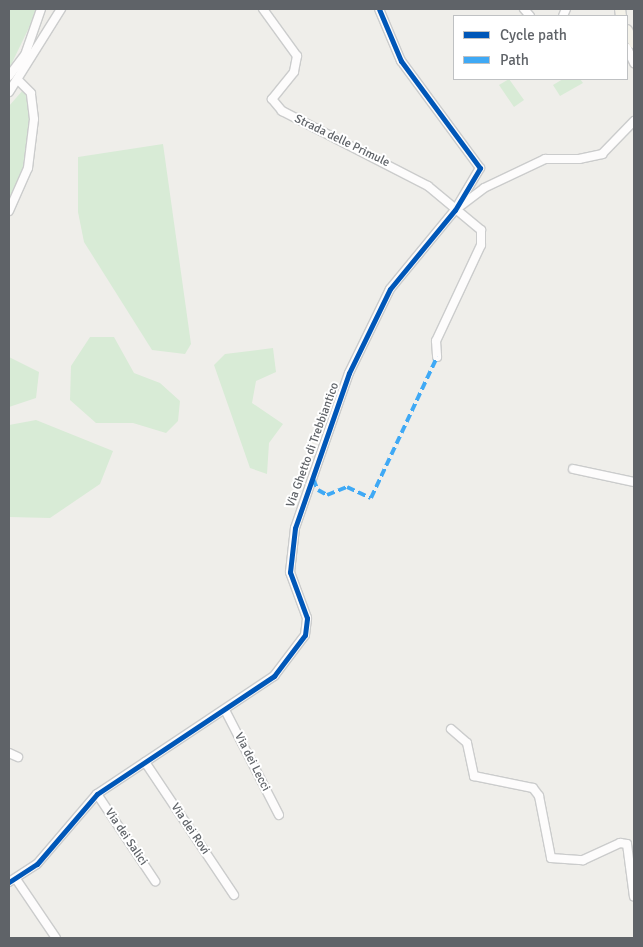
<!DOCTYPE html>
<style>
body{margin:0}
#map{position:relative;width:643px;height:947px;overflow:hidden;background:#efeeea;font-family:Signika,sans-serif}
div>[style]{position:absolute}
.green>*{inset:0;background:#d8ebd6}
.roads{filter:drop-shadow(1px 0 #cbcccc) drop-shadow(-1px 0 #cbcccc) drop-shadow(0 1px #cbcccc) drop-shadow(0 -1px #cbcccc)}
.minor>*{height:8px;margin:-4px;padding:0 4px;transform-origin:4px;border-radius:4px;background:#fdfcfc}
.major>*{height:10px;margin:-5px;padding:0 5px;transform-origin:5px;border-radius:5px;background:#f4f2e9}
.quiet>*{height:4px;margin-top:-2px;transform-origin:0;background:repeating-linear-gradient(90deg,#3fa9f5 0 8px,transparent 0 12px)}
.cycleway>*{height:5px;margin:-2.5px;padding:0 2.5px;transform-origin:2.5px;border-radius:2.5px;background:#0057b8}
span{translate:-50% -50%;white-space:nowrap;text-align:center;line-height:1.15;-webkit-text-stroke:4px #fff;paint-order:stroke}
.street-label{font-size:12px;color:#5f6368}
.frame{position:absolute;inset:0;border:10px solid #5f6368;pointer-events:none}
.legend{position:absolute;left:453px;top:15px;width:175px;height:65px;box-sizing:border-box;background:#fff;border:1px solid #bfc1c3;margin:0;padding:6px 9px;list-style:none;font-size:15px;color:#5f6368}
.legend li{display:flex;align-items:center;gap:10px;height:25px}
.legend b{width:25px;border:1px solid #bfc1c3}
</style>
<div id="map">
<div class="green">
<i style="clip-path:polygon(9px 9px,38px 9px,9px 69px)"></i>
<i style="clip-path:polygon(509px 79px,524px 100px,514px 107px,499px 85px)"></i>
<i style="clip-path:polygon(563px 79px,580px 79px,583px 83px,560px 96px,553px 85px)"></i>
<i style="clip-path:polygon(23px 90px,32px 100px,26px 166px,9px 205px,9px 106px)"></i>
<i style="clip-path:polygon(163px 144px,191px 344px,185px 354px,152px 350px,84px 242px,78px 212px,78px 157px)"></i>
<i style="clip-path:polygon(90px 337px,114px 337px,134px 373px,160px 383px,180px 401px,178px 421px,166px 433px,133px 423px,96px 423px,70px 400px,71px 366px)"></i>
<i style="clip-path:polygon(273px 348px,276px 372px,256px 381px,252px 403px,283px 424px,269px 443px,267px 474px,250px 468px,214px 365px,225px 354px)"></i>
<i style="clip-path:polygon(9px 357px,39px 372px,36px 398px,9px 407px)"></i>
<i style="clip-path:polygon(36px 420px,113px 451px,100px 484px,50px 518px,9px 517px,9px 425px)"></i>
</div>
<div class="roads">
<div class="minor">
<i style="left:263px;top:9px;width:58px;rotate:54.1deg"></i>
<i style="left:297px;top:56px;width:16px;rotate:101deg"></i>
<i style="left:294px;top:72px;width:35px;rotate:129deg"></i>
<i style="left:272px;top:99px;width:16px;rotate:50deg"></i>
<i style="left:282px;top:111px;width:164px;rotate:27.2deg"></i>
<i style="left:428px;top:186px;width:69px;rotate:39.7deg"></i>
<i style="left:481px;top:230px;width:15px;rotate:90deg"></i>
<i style="left:481px;top:245px;width:106px;rotate:115.1deg"></i>
<i style="left:436px;top:341px;width:16px;rotate:86deg"></i>
<i style="left:524px;top:9px;width:9px;rotate:49deg"></i>
<i style="left:563px;top:16px;width:8px;rotate:-67deg"></i>
<i style="left:627px;top:48px;width:17px;rotate:65deg"></i>
<i style="left:9px;top:76px;width:26px;rotate:-53deg"></i>
<i style="left:25px;top:55px;width:49px;rotate:-70.8deg"></i>
<i style="left:9px;top:92px;width:98px;rotate:-57.9deg"></i>
<i style="left:455px;top:210px;width:36px;rotate:-37deg"></i>
<i style="left:484px;top:188px;width:68px;rotate:-25.4deg"></i>
<i style="left:545px;top:159px;width:34px"></i>
<i style="left:579px;top:159px;width:24px;rotate:-12deg"></i>
<i style="left:602px;top:154px;width:46px;rotate:-45.9deg"></i>
<i style="left:9px;top:211px;width:47px;rotate:-66.2deg"></i>
<i style="left:28px;top:168px;width:49px;rotate:-83deg"></i>
<i style="left:34px;top:119px;width:26px;rotate:-97deg"></i>
<i style="left:31px;top:93px;width:18px;rotate:-135deg"></i>
<i style="left:573px;top:469px;width:62px;rotate:12deg"></i>
<i style="left:225px;top:710px;width:118px;rotate:62.8deg"></i>
<i style="left:451px;top:729px;width:21px;rotate:41deg"></i>
<i style="left:467px;top:743px;width:34px;rotate:78deg"></i>
<i style="left:474px;top:776px;width:60px;rotate:11.5deg"></i>
<i style="left:533px;top:788px;width:10px;rotate:53deg"></i>
<i style="left:539px;top:796px;width:63px;rotate:79deg"></i>
<i style="left:551px;top:858px;width:32px;rotate:4deg"></i>
<i style="left:583px;top:860px;width:41px;rotate:-24.7deg"></i>
<i style="left:620px;top:843px;width:7px;rotate:8deg"></i>
<i style="left:627px;top:844px;width:53px;rotate:82.5deg"></i>
<i style="left:9px;top:753px;width:10px;rotate:24deg"></i>
<i style="left:145px;top:762px;width:160px;rotate:56.2deg"></i>
<i style="left:97px;top:794px;width:105px;rotate:56.3deg"></i>
<i style="left:16px;top:879px;width:71px;rotate:55.9deg"></i>
<i style="left:9px;top:882px;width:33px;rotate:-33deg"></i>
<i style="left:37px;top:864px;width:92px;rotate:-49.4deg"></i>
<i style="left:97px;top:794px;width:213px;rotate:-33.7deg"></i>
<i style="left:274px;top:676px;width:51px;rotate:-52.9deg"></i>
<i style="left:305px;top:635px;width:17px;rotate:-83deg"></i>
<i style="left:307px;top:618px;width:49px;rotate:-110.3deg"></i>
<i style="left:290px;top:572px;width:44px;rotate:-83.5deg"></i>
<i style="left:295px;top:528px;width:164px;rotate:-70.8deg"></i>
<i style="left:349px;top:373px;width:93px;rotate:-64deg"></i>
<i style="left:390px;top:289px;width:102px;rotate:-50.6deg"></i>
<i style="left:455px;top:210px;width:49px;rotate:-59.2deg"></i>
<i style="left:480px;top:168px;width:133px;rotate:-126.4deg"></i>
<i style="left:401px;top:61px;width:56px;rotate:-112.9deg"></i>
</div>
<div class="major">
<i style="left:620px;top:9px;width:7px;rotate:82deg"></i>
<i style="left:627px;top:30px;width:15px;rotate:62deg"></i>
</div>
</div>
<div class="quiet">
<i style="left:313px;top:479px;width:12px;rotate:66deg"></i>
<i style="left:318px;top:490px;width:10px;rotate:29deg"></i>
<i style="left:327px;top:495px;width:22px;rotate:-22deg"></i>
<i style="left:347px;top:487px;width:26px;rotate:25deg"></i>
<i style="left:371px;top:498px;width:156px;rotate:-64.9deg"></i>
</div>
<div class="cycleway">
<i style="left:9px;top:882px;width:33px;rotate:-33deg"></i>
<i style="left:37px;top:864px;width:92px;rotate:-49.4deg"></i>
<i style="left:97px;top:794px;width:213px;rotate:-33.7deg"></i>
<i style="left:274px;top:676px;width:51px;rotate:-52.9deg"></i>
<i style="left:305px;top:635px;width:17px;rotate:-83deg"></i>
<i style="left:307px;top:618px;width:49px;rotate:-110.3deg"></i>
<i style="left:290px;top:572px;width:44px;rotate:-83.5deg"></i>
<i style="left:295px;top:528px;width:164px;rotate:-70.8deg"></i>
<i style="left:349px;top:373px;width:93px;rotate:-64deg"></i>
<i style="left:390px;top:289px;width:102px;rotate:-50.6deg"></i>
<i style="left:455px;top:210px;width:49px;rotate:-59.2deg"></i>
<i style="left:480px;top:168px;width:133px;rotate:-126.4deg"></i>
<i style="left:401px;top:61px;width:56px;rotate:-112.9deg"></i>
</div>
<div class="street-label">
<span style="left:342px;top:141px;rotate:26deg">Strada delle Primule</span>
<span style="left:313px;top:445px;rotate:-70deg">Via Ghetto di Trebbiantico</span>
<span style="left:252px;top:762px;rotate:63deg">Via dei Lecci</span>
<span style="left:190px;top:829px;rotate:56deg">Via dei Rovi</span>
<span style="left:126px;top:837px;rotate:56deg">Via dei Salici</span>
</div>
<div class="frame"></div>
<ul class="legend">
<li><b style="height:6px;background:#0057b8"></b>Cycle path</li>
<li><b style="height:6px;background:#3fa9f5"></b>Path</li>
</ul>
</div>
